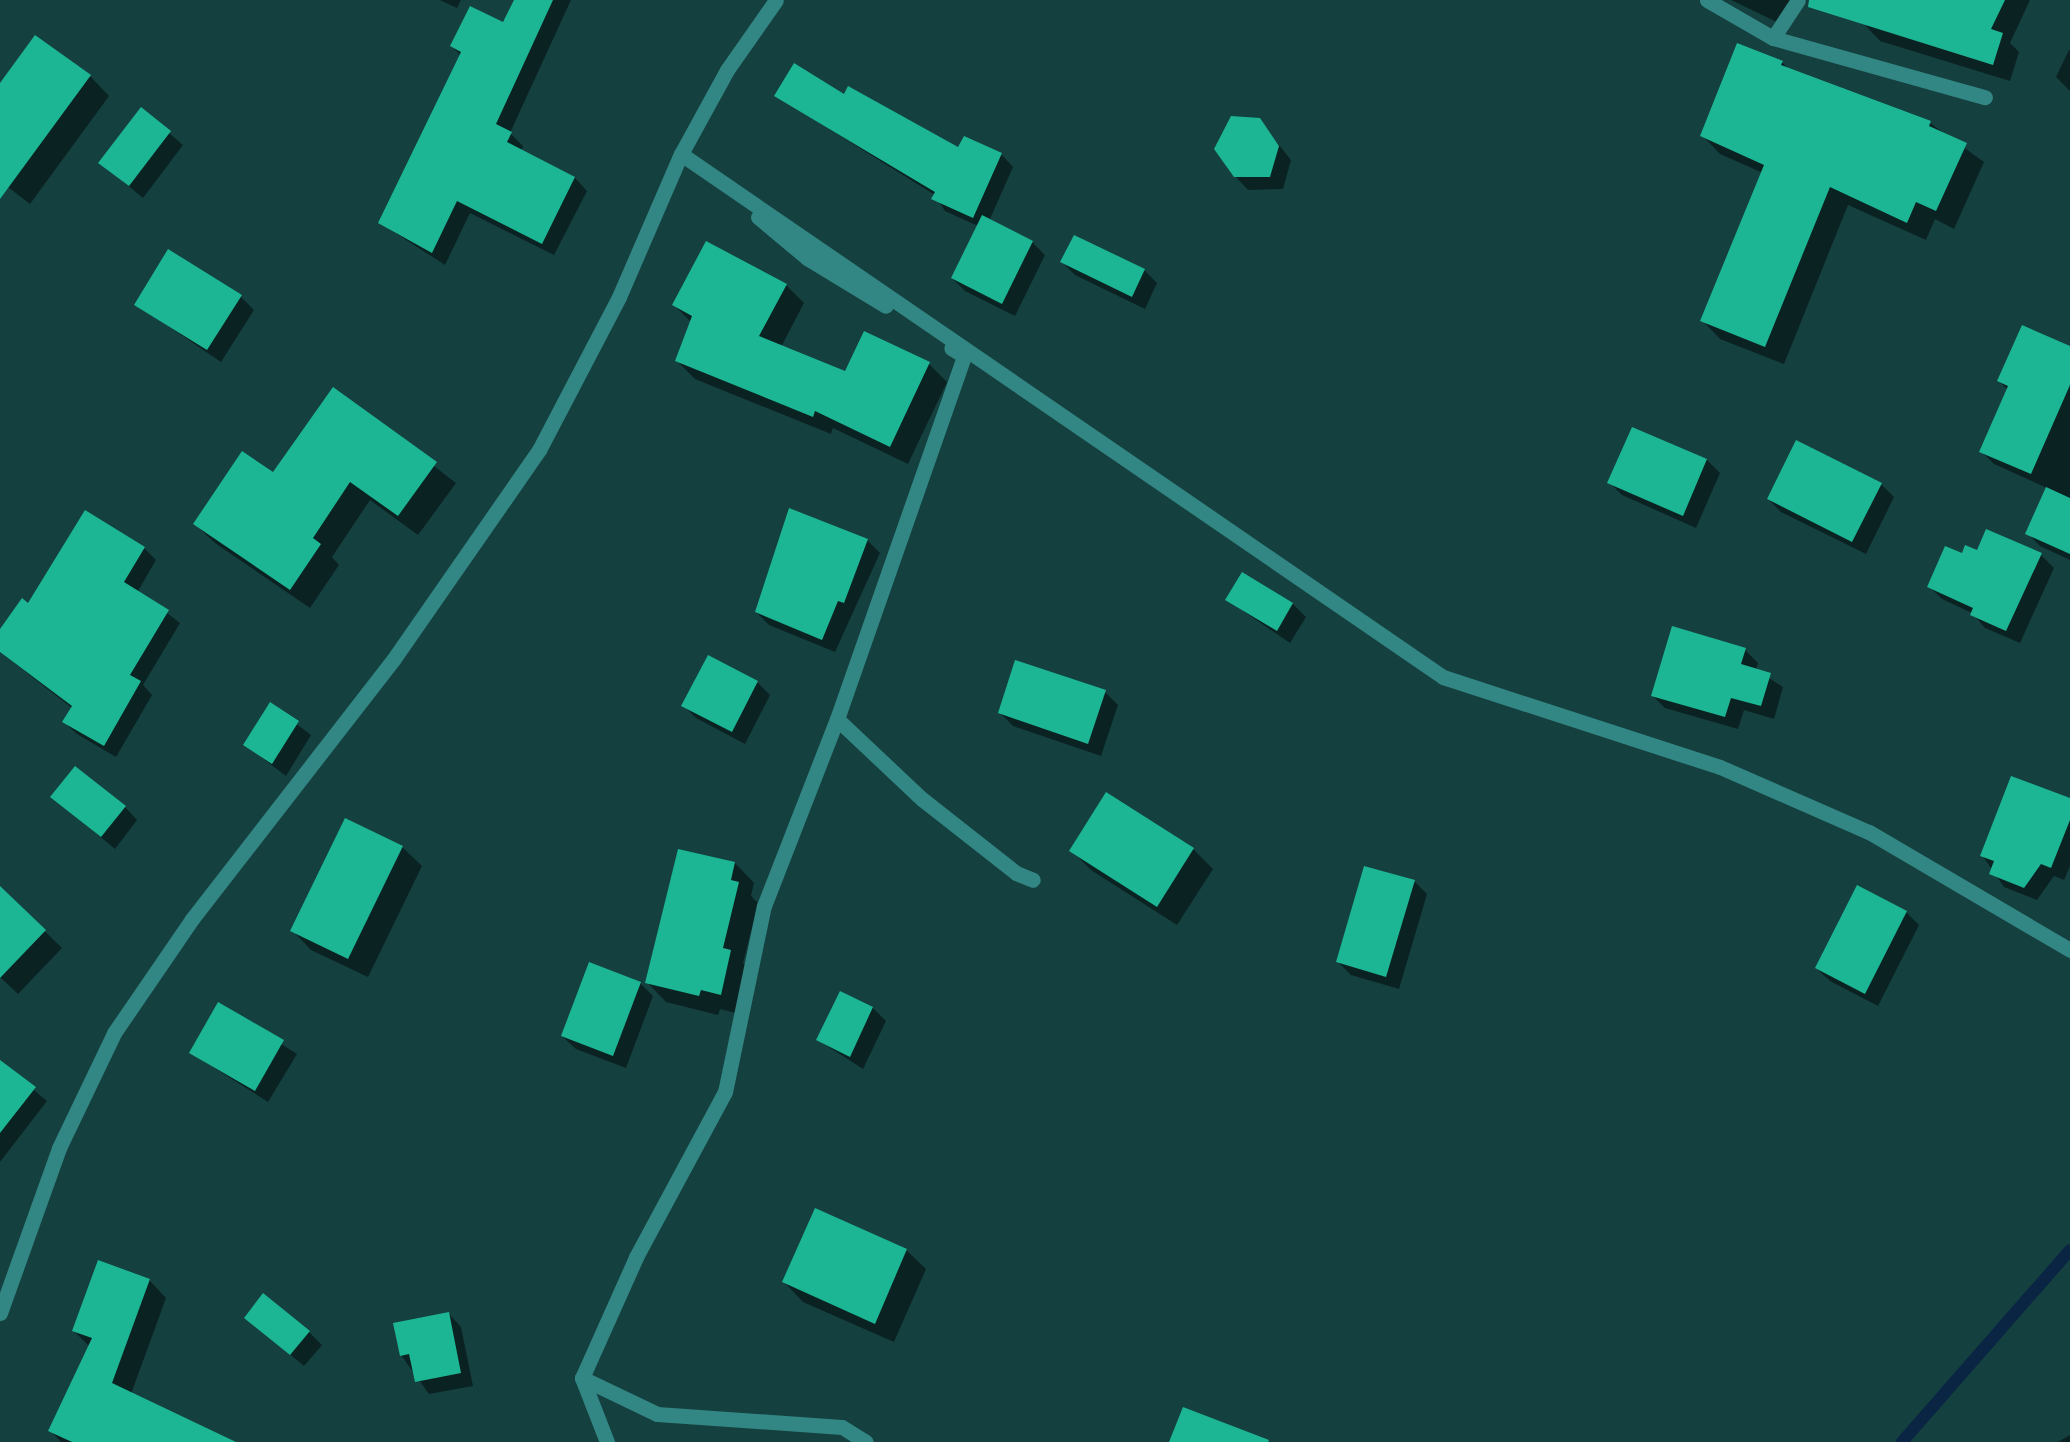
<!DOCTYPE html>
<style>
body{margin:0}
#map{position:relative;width:2070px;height:1442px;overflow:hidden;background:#14403f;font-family:"Noto Sans",sans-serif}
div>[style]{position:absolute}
.shadow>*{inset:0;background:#0007}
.stream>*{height:12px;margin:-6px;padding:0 6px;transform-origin:6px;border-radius:6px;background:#0a2543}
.building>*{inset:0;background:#1db695}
.minor>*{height:15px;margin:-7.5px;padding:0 7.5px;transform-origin:7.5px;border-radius:7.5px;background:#328683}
span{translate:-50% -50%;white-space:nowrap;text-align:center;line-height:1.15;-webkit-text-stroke:6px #14403f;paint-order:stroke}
</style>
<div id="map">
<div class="shadow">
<i style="clip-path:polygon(440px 0,461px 0,457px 8px)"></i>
<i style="clip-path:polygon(516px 0,571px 0,510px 133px,523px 146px,521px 151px,575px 178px,587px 191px,554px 255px,470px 213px,445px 265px,380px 223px,461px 56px,452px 46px,503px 24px)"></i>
<i style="clip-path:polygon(1731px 0,1797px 0,1785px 26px)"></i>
<i style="clip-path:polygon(1870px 0,2030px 0,2010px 43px,2019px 52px,2010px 81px,1880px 41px,1863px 23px)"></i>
<i style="clip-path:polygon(2069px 50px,2070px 50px,2070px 91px,2056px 77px)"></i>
<i style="clip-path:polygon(1782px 62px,1790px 71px,1930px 123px,1984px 162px,1954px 229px,1935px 219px,1926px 240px,1848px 205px,1784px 364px,1720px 339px,1702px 320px,1763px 173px,1720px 154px,1702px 135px)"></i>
<i style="clip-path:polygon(90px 76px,109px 96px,30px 204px,0 181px,0 86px)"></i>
<i style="clip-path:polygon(776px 96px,959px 149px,1001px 154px,1013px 167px,989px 221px,1032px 242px,1045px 255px,1015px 316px,965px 291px,952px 278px,978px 226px,945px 211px,935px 195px)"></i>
<i style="clip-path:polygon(141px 109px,183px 145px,143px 198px,100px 162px)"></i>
<i style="clip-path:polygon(1259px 120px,1291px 160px,1283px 189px,1248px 190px,1235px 176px)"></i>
<i style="clip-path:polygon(1062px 262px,1144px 270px,1157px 283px,1145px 309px,1075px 275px)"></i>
<i style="clip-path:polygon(786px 285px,804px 303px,781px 347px,846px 373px,929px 364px,947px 382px,908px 464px,833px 428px,831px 434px,695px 379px,677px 361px,692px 323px,674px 305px)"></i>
<i style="clip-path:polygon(241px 297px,254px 310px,221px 362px,136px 304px)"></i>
<i style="clip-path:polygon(2070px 348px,2070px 560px,2040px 546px,2027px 533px,2047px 488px,1994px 464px,1981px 451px,2008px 390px,1999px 381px)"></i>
<i style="clip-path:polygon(334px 389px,456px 483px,418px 535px,370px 500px,332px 557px,339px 565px,310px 608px,215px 543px,195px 524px,273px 474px)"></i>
<i style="clip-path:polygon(1632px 429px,1707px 460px,1720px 473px,1696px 528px,1622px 495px,1609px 482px)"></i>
<i style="clip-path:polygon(1881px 484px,1894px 497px,1866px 554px,1781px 512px,1768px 499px)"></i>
<i style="clip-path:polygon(790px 510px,867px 540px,880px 553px,835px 652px,769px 625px,756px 612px)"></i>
<i style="clip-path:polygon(144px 548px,156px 560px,138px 591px,180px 623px,143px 685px,152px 695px,116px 757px,77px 734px,64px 722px,72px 708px,0 652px,0 631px)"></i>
<i style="clip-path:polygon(1977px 552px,2041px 555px,2054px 568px,2020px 643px,1985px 628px,1972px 613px,1942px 599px,1929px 586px)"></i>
<i style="clip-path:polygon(1227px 600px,1293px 604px,1306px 617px,1290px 643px)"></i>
<i style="clip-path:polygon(1745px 650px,1758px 663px,1756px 670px,1783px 687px,1774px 719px,1744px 710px,1738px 729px,1665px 708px,1652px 695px)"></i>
<i style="clip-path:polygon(757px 682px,770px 695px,745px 744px,696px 718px,683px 705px)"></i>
<i style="clip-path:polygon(1105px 692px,1118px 705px,1101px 756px,1013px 726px,1000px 713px)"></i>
<i style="clip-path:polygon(270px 704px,311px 735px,286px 776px,245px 745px)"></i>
<i style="clip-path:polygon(1107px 794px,1194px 850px,1213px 869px,1177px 925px,1091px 870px,1071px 850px)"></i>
<i style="clip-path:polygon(52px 797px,125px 807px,137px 820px,115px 849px)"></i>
<i style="clip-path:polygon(2070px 800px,2070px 866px,2064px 880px,2054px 876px,2037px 900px,2004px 887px,1982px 855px)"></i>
<i style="clip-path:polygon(402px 847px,422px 866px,368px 977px,311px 950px,292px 930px)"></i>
<i style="clip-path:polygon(679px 851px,735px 863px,754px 883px,751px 896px,758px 903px,743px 963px,750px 971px,740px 1014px,720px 1009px,718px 1015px,666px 1002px,647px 982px)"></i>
<i style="clip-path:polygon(1414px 881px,1427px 894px,1399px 989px,1351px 975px,1338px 962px)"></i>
<i style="clip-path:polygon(0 888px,62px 948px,18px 994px,0 977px)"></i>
<i style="clip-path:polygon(1906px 912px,1919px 925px,1878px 1006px,1830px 981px,1816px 968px)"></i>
<i style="clip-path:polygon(640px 983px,653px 996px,626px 1068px,576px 1049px,562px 1036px)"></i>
<i style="clip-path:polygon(840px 993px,873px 1008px,886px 1021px,863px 1069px,818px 1040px)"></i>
<i style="clip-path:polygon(219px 1004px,297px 1054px,268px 1102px,191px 1053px)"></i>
<i style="clip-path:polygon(0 1062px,47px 1101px,0 1162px)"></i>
<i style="clip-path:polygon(906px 1250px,926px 1269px,894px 1342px,803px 1302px,784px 1282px)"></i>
<i style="clip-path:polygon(149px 1280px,166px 1298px,131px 1394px,214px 1442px,61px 1442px,50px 1430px,89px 1346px,74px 1331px)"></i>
<i style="clip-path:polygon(448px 1313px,461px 1327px,473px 1386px,429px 1394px,401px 1355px)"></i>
<i style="clip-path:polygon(246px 1318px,309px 1332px,322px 1345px,304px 1366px)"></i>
<i style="clip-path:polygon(2070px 1435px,2070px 1442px,2058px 1442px)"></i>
</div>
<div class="stream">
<i style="left:1902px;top:1442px;width:255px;rotate:-48.8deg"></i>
</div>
<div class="building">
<i style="clip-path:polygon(514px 0,553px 0,496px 124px,512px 132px,507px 142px,575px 177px,542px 244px,457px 201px,432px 253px,378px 223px,461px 52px,450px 46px,470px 6px,503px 22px)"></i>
<i style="clip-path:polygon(1809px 0,2005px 0,1991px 29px,2003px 33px,1993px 65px,1808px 7px)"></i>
<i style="clip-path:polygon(35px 35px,91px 75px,0 199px,0 83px)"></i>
<i style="clip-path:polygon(1737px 43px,1783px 61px,1781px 65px,1931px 121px,1929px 126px,1967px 143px,1936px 211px,1916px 202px,1907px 223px,1830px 187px,1765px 347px,1700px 321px,1764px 165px,1700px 136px)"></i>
<i style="clip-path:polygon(794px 63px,844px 94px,848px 86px,958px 147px,964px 136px,1002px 153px,973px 218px,931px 199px,935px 192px,774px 96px)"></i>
<i style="clip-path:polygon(141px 107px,171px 131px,129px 186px,98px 163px)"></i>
<i style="clip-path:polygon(1231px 116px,1260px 118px,1279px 146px,1270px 177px,1234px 177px,1214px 149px)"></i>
<i style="clip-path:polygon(982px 215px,1033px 241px,1002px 304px,951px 278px)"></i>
<i style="clip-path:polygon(1074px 235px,1145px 269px,1132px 297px,1060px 262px)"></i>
<i style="clip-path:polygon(706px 241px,787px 284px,759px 336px,845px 371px,864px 331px,930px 362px,890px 447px,815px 411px,813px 417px,675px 361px,692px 316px,672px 305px)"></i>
<i style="clip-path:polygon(168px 249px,242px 295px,207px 350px,134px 305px)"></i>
<i style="clip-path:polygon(2022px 325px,2070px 346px,2070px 385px,2031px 474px,1979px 452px,2008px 386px,1997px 381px)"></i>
<i style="clip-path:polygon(333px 387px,437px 462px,398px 516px,350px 482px,313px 538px,321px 544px,290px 590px,193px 524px,242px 451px,273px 472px)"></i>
<i style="clip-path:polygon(1632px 427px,1707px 459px,1683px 516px,1607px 483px)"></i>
<i style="clip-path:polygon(1796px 440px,1882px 483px,1852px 542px,1767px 499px)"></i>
<i style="clip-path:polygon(2046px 487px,2070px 498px,2070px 554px,2025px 534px)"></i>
<i style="clip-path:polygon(789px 508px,868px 539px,844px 603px,838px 601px,822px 640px,755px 612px)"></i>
<i style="clip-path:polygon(85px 510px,145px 547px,124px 582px,169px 610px,130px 675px,141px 681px,104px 746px,62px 722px,72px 706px,0 652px,0 629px,22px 598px,28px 603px)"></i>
<i style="clip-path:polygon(1986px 529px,2042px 553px,2006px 631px,1970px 615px,1973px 608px,1927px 587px,1945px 546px,1962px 553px,1965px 545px,1977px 550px)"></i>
<i style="clip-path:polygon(1242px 572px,1293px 603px,1277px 631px,1225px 600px)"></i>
<i style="clip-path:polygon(1672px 626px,1746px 648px,1741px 664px,1771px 673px,1761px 706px,1731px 698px,1725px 717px,1651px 696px)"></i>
<i style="clip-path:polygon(708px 655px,758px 681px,732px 732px,681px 706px)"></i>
<i style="clip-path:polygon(1015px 660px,1106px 690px,1088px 744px,998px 713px)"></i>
<i style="clip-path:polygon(270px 702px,299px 721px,272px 764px,243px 745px)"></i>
<i style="clip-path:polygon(75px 766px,126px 806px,101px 837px,50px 797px)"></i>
<i style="clip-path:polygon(2011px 776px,2070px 798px,2070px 820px,2051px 868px,2041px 864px,2024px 888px,1989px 874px,1994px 861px,1980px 856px)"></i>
<i style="clip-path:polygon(1106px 792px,1194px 848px,1157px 907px,1069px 851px)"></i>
<i style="clip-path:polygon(345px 818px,403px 846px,348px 959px,290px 931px)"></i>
<i style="clip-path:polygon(678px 849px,735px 862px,731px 880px,739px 882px,723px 948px,731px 950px,721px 995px,701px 990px,699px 996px,645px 983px)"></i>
<i style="clip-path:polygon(1364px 866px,1415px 880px,1386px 977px,1336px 962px)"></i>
<i style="clip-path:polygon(1857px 885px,1907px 911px,1865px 994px,1815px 968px)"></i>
<i style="clip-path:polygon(0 886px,46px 930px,0 978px)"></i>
<i style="clip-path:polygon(589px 962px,641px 982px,613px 1056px,561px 1036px)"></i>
<i style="clip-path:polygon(840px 991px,873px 1007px,850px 1057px,816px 1040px)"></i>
<i style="clip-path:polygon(218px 1002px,284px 1040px,255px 1091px,189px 1053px)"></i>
<i style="clip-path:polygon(0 1060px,36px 1087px,0 1133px)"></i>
<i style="clip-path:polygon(815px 1208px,907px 1249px,875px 1324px,782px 1282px)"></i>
<i style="clip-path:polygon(98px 1260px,150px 1279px,112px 1383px,236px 1442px,72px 1442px,48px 1431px,92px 1338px,72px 1331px)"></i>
<i style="clip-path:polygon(263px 1293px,310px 1331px,290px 1355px,244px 1318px)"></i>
<i style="clip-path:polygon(449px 1312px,461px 1373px,415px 1382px,409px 1354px,400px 1356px,393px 1323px)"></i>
<i style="clip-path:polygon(1183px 1407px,1269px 1440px,1268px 1442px,1169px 1442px)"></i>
</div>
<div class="minor">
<i style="left:1707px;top:0;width:76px;rotate:29.9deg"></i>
<i style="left:1773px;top:38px;width:220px;rotate:15.6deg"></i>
<i style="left:1773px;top:38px;width:45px;rotate:-56.7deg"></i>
<i style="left:681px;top:154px;width:924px;rotate:34.46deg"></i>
<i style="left:1443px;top:677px;width:291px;rotate:18deg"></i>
<i style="left:1720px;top:767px;width:163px;rotate:23.6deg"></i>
<i style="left:1869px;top:832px;width:233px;rotate:30.4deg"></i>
<i style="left:758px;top:217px;width:64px;rotate:39.9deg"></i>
<i style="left:807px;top:258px;width:92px;rotate:31.3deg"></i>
<i style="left:837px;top:719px;width:117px;rotate:43.3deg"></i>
<i style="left:922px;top:799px;width:120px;rotate:38.2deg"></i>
<i style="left:1016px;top:873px;width:18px;rotate:22deg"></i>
<i style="left:0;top:1313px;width:175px;rotate:-70.3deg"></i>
<i style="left:59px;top:1148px;width:127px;rotate:-64.4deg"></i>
<i style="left:114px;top:1033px;width:138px;rotate:-55.6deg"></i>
<i style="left:192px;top:919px;width:328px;rotate:-52.2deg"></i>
<i style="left:393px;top:660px;width:256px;rotate:-55.2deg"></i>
<i style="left:539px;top:450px;width:173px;rotate:-62.4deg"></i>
<i style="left:619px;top:297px;width:156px;rotate:-66.6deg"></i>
<i style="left:681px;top:154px;width:96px;rotate:-61.3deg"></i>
<i style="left:727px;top:70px;width:85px;rotate:-55deg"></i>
<i style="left:582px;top:1378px;width:83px;rotate:25.6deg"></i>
<i style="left:657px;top:1414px;width:185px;rotate:4deg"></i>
<i style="left:842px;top:1427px;width:28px;rotate:32deg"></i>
<i style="left:607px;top:1442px;width:69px;rotate:-111.3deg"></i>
<i style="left:582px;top:1378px;width:133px;rotate:-65.9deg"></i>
<i style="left:636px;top:1257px;width:187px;rotate:-61.7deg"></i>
<i style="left:725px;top:1092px;width:190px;rotate:-78.2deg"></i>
<i style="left:764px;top:906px;width:201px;rotate:-68.7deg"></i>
<i style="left:837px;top:719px;width:385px;rotate:-70.7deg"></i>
<i style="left:964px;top:356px;width:15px;rotate:-148deg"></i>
</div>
</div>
